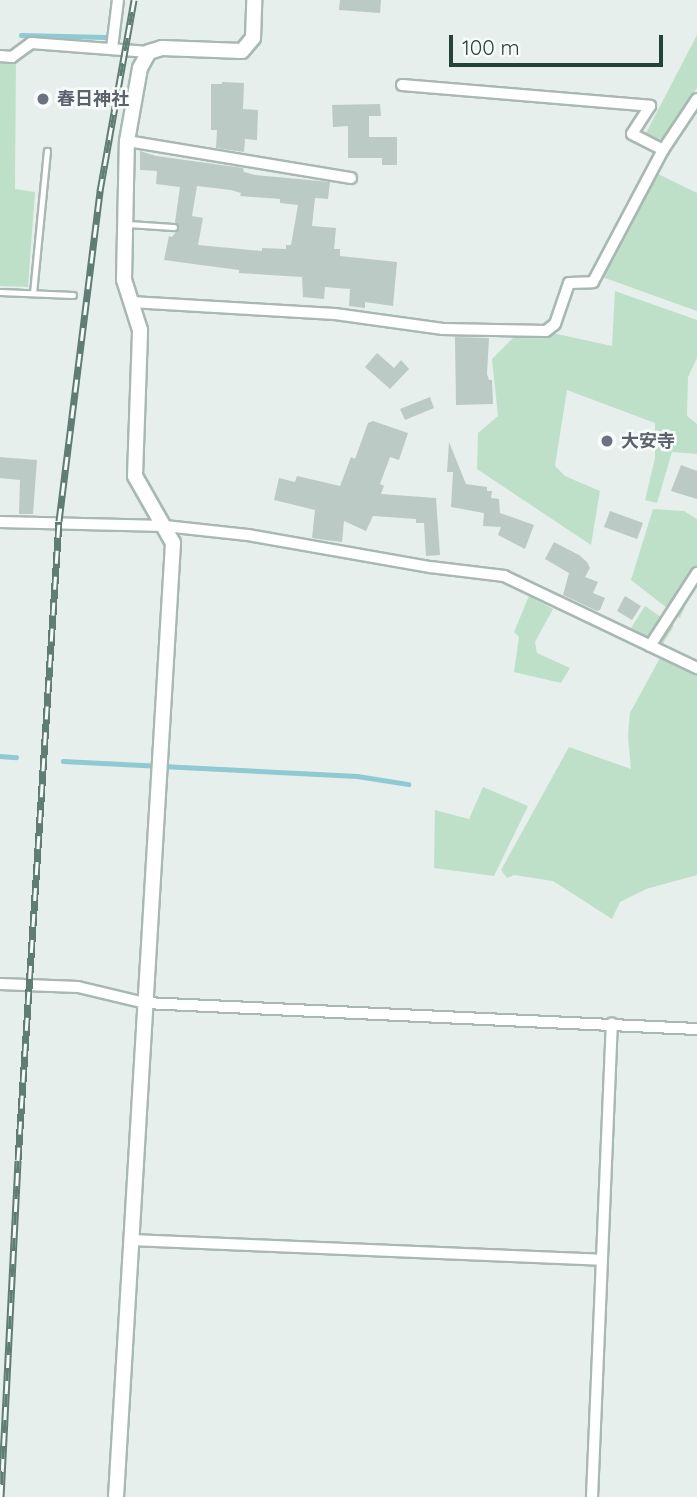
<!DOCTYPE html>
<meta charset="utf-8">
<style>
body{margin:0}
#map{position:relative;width:697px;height:1497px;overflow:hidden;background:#e6efeb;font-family:Quicksand,"Noto Sans JP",sans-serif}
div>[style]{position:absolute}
.green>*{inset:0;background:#bfe0c8}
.stream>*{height:4.5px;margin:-2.25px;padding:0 2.25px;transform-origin:2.25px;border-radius:2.25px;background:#8ec9d4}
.building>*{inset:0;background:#bbcac4}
.roads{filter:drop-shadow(2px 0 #a8b8b2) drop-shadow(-2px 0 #a8b8b2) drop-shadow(0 2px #a8b8b2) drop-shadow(0 -2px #a8b8b2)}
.service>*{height:5px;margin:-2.5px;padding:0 2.5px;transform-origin:2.5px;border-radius:2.5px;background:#fff}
.minor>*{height:10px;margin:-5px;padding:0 5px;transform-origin:5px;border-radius:5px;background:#fff}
.tertiary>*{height:14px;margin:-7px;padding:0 7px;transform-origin:7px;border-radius:7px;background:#fff}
.rail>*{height:7px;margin-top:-3.5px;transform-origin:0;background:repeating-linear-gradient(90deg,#f7fbf9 0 13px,#5f7d75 0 26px);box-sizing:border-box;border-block:2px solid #5f7d75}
.dots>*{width:19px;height:19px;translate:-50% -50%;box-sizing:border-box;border:4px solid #f7fbf9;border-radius:50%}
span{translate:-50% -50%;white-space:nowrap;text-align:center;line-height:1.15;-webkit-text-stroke:5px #f7fbf9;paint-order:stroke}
.worship-label{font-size:18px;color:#5b616d;font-weight:700}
.left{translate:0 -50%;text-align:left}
.scale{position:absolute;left:449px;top:35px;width:214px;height:32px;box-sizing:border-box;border:4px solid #24423a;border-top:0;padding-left:9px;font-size:21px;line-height:24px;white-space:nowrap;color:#24423a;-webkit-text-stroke:5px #f7fbf9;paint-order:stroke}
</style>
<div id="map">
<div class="green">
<i style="clip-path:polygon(697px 35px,697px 88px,666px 138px,658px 140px,646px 133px)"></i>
<i style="clip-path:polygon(0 62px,16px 62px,15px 189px,35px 192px,28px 287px,0 286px)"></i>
<i style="clip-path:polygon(656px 173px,697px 193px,697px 311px,602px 277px)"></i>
<i style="clip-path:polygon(615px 291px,697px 320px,697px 358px,688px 377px,687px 416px,697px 424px,697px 454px,672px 452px,657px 503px,645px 500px,655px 458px,655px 423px,567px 390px,555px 466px,565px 476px,600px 491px,591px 545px,477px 469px,478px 433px,498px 416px,492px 359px,515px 336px,557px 334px,612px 346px)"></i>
<i style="clip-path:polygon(653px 509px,684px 511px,697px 519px,697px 579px,680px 618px,631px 580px)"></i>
<i style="clip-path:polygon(529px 596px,553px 609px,535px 642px,537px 653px,570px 668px,561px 683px,514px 672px,519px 637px,514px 632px)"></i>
<i style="clip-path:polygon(645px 606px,674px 626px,662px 645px,631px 628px)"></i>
<i style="clip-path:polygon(661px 656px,697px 675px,697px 875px,646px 889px,620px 902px,612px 919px,553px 881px,514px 875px,507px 878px,501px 870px,569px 747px,631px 769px,628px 736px,630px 713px)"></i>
<i style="clip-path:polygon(483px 787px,528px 806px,494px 876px,434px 868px,435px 810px,469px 819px)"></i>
</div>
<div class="stream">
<i style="left:21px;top:35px;width:84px;rotate:1.4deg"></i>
<i style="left:0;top:756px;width:16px;rotate:4deg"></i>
<i style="left:63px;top:761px;width:294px;rotate:2.9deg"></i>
<i style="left:357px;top:776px;width:52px;rotate:8.9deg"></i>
</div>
<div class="building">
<i style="clip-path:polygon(340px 0,381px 0,380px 13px,339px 10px)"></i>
<i style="clip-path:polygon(222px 82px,244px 83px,243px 109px,258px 110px,257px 140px,245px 139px,244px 152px,216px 148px,217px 130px,211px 130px,211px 84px,222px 84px)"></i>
<i style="clip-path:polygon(380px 104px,381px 116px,369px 116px,369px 137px,397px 137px,397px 165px,382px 165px,382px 158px,348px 158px,348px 126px,333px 127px,332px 105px)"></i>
<i style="clip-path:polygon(evenodd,140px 151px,156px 156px,243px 168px,244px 172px,255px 175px,330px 182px,328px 199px,315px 198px,312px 226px,336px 228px,334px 249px,340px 249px,340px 256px,397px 262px,393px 306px,365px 302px,365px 308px,349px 306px,350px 289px,325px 287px,324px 299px,303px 297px,302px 277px,239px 273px,239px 270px,164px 260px,169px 236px,172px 237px,179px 228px,175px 222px,180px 187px,156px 184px,157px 171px,140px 170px,140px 151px,197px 186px,231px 190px,241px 193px,240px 196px,280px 199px,280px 203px,298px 205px,291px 245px,286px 245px,286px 249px,262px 248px,262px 251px,198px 245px,203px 218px,192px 216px,197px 186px)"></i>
<i style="clip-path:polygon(455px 337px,489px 338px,487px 374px,489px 380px,492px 380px,493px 404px,456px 405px)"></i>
<i style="clip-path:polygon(377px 353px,394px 368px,401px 360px,409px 369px,390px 389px,365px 367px)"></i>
<i style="clip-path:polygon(430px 397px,434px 408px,405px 420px,400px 409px)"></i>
<i style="clip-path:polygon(373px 421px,408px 433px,399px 460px,390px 457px,380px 484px,384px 486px,381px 494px,436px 498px,440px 555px,426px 556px,424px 523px,416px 523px,416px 519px,373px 516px,366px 531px,344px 521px,342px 542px,325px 540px,312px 538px,315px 510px,274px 500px,279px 478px,295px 482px,297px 476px,340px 486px,351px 457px,355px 459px,368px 423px)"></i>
<i style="clip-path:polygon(449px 442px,466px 484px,487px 487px,487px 491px,492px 491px,491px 498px,499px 499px,500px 513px,534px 525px,525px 549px,498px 535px,501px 527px,483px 526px,484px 513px,451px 507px,453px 472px,447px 472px)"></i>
<i style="clip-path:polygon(0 457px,37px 460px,33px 514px,19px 514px,20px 480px,0 478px)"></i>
<i style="clip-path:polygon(681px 465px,697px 471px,697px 499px,671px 491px)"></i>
<i style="clip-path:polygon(610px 511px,643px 523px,637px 539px,604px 527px)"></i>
<i style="clip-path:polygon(554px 542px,579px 555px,587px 562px,590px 568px,585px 577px,598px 582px,593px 593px,605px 598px,600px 610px,597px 611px,563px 595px,569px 573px,545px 559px)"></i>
<i style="clip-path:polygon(625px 596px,641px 606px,632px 620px,617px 611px)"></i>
</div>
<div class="roads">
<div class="service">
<i style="left:127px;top:224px;width:47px;rotate:3.7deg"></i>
<i style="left:0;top:292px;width:73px;rotate:2.4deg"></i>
<i style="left:33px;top:293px;width:143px;rotate:-84.4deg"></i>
</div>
<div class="minor">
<i style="left:112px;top:48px;width:48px;rotate:-82.9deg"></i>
<i style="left:0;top:56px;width:12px;rotate:5deg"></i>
<i style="left:12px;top:57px;width:24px;rotate:-36deg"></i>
<i style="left:31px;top:43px;width:118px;rotate:4.4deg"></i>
<i style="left:402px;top:85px;width:249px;rotate:4.8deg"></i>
<i style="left:650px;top:106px;width:33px;rotate:123deg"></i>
<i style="left:632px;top:134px;width:35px;rotate:27deg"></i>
<i style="left:127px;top:141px;width:227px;rotate:9.4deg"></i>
<i style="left:131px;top:302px;width:204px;rotate:3.4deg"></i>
<i style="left:335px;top:314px;width:109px;rotate:7.9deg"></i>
<i style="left:443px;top:329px;width:103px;rotate:1.1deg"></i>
<i style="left:546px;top:331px;width:11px;rotate:-38deg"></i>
<i style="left:555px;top:324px;width:43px;rotate:-71.1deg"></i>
<i style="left:569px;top:283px;width:24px;rotate:-2deg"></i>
<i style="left:593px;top:282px;width:149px;rotate:-62.1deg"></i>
<i style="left:663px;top:150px;width:61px;rotate:-56.3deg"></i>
<i style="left:0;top:522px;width:165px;rotate:1.4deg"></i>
<i style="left:165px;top:526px;width:83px;rotate:6.2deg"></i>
<i style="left:248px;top:535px;width:185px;rotate:10deg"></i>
<i style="left:430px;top:567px;width:75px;rotate:6.9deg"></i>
<i style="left:504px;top:576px;width:214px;rotate:25.5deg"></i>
<i style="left:650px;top:646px;width:87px;rotate:-57.2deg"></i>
<i style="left:0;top:984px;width:78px;rotate:2.2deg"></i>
<i style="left:78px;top:987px;width:69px;rotate:13.4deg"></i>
<i style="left:145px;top:1003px;width:553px;rotate:2.7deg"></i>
<i style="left:130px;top:1240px;width:472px;rotate:2.4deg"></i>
<i style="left:592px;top:1497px;width:474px;rotate:-87.6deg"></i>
</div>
<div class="tertiary">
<i style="left:116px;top:1497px;width:956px;rotate:-86.58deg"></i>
<i style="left:173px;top:543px;width:77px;rotate:-119.6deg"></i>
<i style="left:135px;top:476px;width:146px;rotate:-88deg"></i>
<i style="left:140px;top:330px;width:52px;rotate:-107.7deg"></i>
<i style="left:124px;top:280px;width:139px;rotate:-88.8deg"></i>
<i style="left:127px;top:141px;width:74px;rotate:-79.9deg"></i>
<i style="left:140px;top:68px;width:18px;rotate:-61deg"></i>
<i style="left:149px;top:52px;width:14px;rotate:-17deg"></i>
<i style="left:162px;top:48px;width:80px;rotate:2.1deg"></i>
<i style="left:242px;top:51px;width:17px;rotate:-50deg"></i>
<i style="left:253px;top:38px;width:38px;rotate:-88deg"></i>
</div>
</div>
<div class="rail">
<i style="left:1px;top:1497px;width:337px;rotate:-87.1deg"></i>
<i style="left:18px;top:1160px;width:640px;rotate:-86.33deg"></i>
<i style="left:59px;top:521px;width:333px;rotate:-82.9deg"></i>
<i style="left:100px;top:191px;width:194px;rotate:-79.9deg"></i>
</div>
<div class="dots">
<i style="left:43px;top:99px;background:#6b7280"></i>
<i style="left:607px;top:441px;background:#6b7280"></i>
</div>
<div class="worship-label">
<span class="left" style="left:57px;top:99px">春日神社</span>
<span class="left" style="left:621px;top:441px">大安寺</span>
</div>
<div class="scale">100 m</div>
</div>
